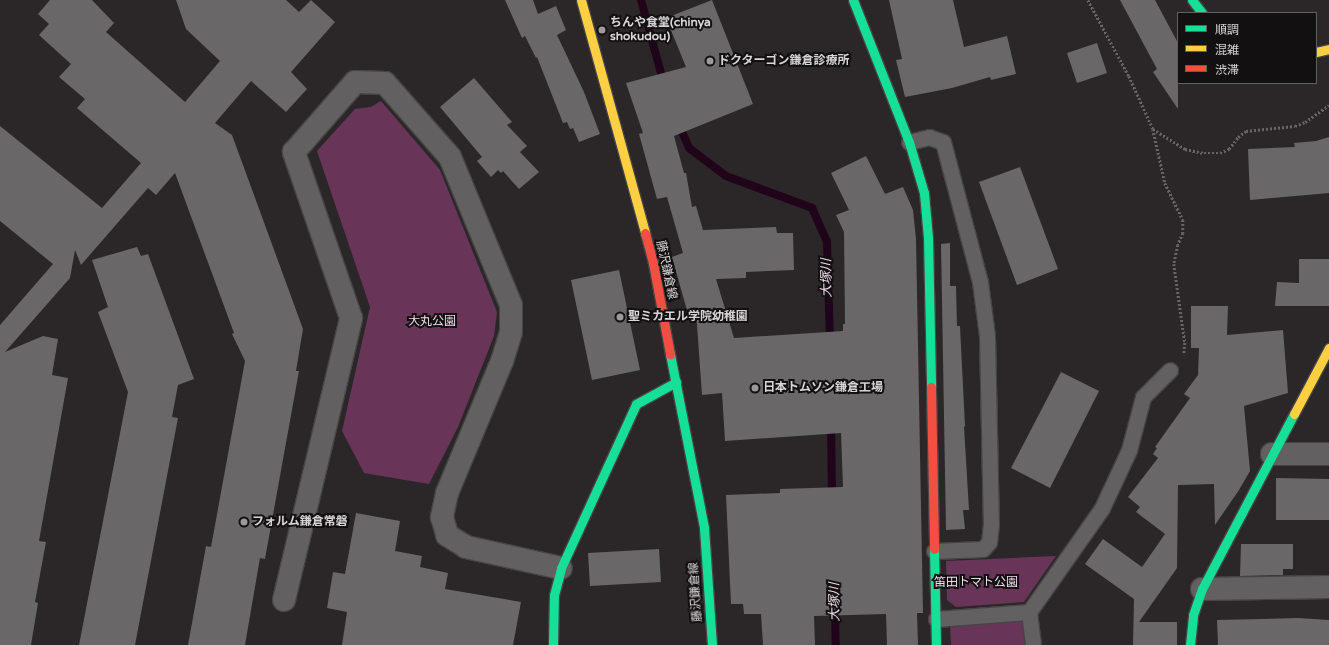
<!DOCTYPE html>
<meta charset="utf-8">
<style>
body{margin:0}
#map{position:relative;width:1329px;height:645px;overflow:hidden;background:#2b2729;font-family:"Varela Round","Noto Sans JP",sans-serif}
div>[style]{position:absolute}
.green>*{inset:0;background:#683558}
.stream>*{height:8px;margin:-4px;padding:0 4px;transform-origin:4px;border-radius:4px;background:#200419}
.building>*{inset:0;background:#6a6768}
.path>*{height:2.5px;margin-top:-1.25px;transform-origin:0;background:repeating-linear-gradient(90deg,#676566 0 2px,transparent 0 4px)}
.roads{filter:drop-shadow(1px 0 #464445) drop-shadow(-1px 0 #464445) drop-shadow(0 1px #464445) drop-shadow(0 -1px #464445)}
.lane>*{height:15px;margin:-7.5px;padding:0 7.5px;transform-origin:7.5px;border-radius:7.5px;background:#626061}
.street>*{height:22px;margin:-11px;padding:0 11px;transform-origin:11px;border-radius:11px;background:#626061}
.fast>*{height:9px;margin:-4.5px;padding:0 4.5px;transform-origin:4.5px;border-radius:4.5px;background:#16e098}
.slow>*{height:9px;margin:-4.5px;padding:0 4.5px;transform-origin:4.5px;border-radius:4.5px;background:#ffcf43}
.jam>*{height:9px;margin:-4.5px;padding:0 4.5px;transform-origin:4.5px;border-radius:4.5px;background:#f24e42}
.dots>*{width:11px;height:11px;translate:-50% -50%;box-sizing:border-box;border:2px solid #131012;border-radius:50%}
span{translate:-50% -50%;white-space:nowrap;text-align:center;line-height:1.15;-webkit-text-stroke:4px #131012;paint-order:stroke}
.poi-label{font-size:12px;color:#d9d6d8;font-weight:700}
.left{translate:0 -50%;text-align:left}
.street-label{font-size:12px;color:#d9d6d8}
.park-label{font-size:12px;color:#f2ddea}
.water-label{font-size:13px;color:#f2ddea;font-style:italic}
.legend{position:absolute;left:1177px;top:12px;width:140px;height:72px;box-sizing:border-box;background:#131012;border:1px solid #625f61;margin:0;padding:5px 7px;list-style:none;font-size:12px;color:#d9d6d8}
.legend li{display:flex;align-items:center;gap:8px;height:20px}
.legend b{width:20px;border:1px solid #625f61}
</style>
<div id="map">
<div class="green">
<i style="clip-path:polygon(381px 101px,440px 170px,497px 312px,494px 336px,458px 427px,429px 484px,364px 473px,342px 431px,370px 307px,317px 151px,355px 109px,371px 107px)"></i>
<i style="clip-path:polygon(1056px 556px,1024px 602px,956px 607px,947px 600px,946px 561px)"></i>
<i style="clip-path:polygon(1025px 621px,1029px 645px,951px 645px,950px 626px)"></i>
</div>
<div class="stream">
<i style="left:641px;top:0;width:87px;rotate:74.7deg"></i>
<i style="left:678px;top:123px;width:27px;rotate:66deg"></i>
<i style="left:689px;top:148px;width:46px;rotate:37.1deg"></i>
<i style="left:726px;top:176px;width:92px;rotate:20.4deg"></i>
<i style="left:812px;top:208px;width:36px;rotate:66deg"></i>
<i style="left:827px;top:241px;width:101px;rotate:88.3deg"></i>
<i style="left:831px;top:424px;width:74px;rotate:89.2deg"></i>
<i style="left:835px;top:606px;width:39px;rotate:89deg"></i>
</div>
<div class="building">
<i style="clip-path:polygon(50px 0,92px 0,114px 23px,106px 32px,185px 102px,220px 61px,186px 29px,176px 0,286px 0,299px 12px,311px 0,335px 22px,291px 72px,307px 89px,286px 112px,251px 81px,215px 123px,232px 135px,303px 329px,296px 371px,299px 371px,265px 559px,260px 558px,245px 645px,188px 645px,206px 546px,211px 547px,245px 361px,232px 334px,234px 333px,175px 173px,156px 195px,148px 188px,81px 265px,75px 250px,70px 278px,5px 352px,43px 336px,58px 339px,52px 375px,68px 378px,39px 541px,46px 542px,35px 602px,38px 603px,31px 645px,0 645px,0 325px,53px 264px,0 221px,0 126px,102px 208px,141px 163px,77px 108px,85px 99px,59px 77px,71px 64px,39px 35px,49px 24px,38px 14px)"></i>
<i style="clip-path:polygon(505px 0,533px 0,538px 14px,556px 6px,566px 30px,557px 35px,584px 92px,600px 134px,579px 142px,573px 128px,570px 129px,567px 122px,563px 123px,537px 57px,536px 58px,525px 36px,522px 38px)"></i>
<i style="clip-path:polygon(712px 0,753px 104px,674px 136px,684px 173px,686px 173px,692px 207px,696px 206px,703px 230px,776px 227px,777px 233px,793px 233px,794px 270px,746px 272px,746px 278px,716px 279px,734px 338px,843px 331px,843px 324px,845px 324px,844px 232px,836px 215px,849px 210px,831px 173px,866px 156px,885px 194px,903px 187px,913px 210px,916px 239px,923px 613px,917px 613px,918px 645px,887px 645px,886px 614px,814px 616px,815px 645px,763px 645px,761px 614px,744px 614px,743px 604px,731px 604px,726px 495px,780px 493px,780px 489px,843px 487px,841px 433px,725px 441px,722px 393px,702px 395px,696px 311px,688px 314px,672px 257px,683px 253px,667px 197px,657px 199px,639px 134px,643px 133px,626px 83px,686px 67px,666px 18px)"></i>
<i style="clip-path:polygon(889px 0,953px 0,964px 47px,1007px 36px,1016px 74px,991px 80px,990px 77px,952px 88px,905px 97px,896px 60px,902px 59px)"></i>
<i style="clip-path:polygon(1120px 0,1155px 0,1178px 43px,1178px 109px,1153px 72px,1157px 69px)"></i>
<i style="clip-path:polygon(1097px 43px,1107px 73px,1077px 83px,1067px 53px)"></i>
<i style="clip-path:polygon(474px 78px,512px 122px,507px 125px,527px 146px,520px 152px,539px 172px,519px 189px,503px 171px,501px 173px,498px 170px,491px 177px,477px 161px,482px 157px,440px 107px)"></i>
<i style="clip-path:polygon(1329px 137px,1329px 193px,1250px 200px,1248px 149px,1295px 147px,1294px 143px,1316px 141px)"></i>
<i style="clip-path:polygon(1020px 167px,1058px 269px,1017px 285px,979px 182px)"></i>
<i style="clip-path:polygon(950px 243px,950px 286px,956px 286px,957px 326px,960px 326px,965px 426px,964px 427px,969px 510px,963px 510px,965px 529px,946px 530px,941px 244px)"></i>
<i style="clip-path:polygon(137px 247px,141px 256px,148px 254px,194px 379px,178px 385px,172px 417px,178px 418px,135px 645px,79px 645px,128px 392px,98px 312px,108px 307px,92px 260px)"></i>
<i style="clip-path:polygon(1299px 259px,1329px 259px,1329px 306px,1275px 306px,1277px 282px,1299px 283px)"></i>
<i style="clip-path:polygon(619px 270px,640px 370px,592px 380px,571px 280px)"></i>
<i style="clip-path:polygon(1191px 306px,1228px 306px,1227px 335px,1283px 330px,1288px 393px,1244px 406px,1250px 471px,1239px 490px,1215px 525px,1214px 484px,1178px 485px,1177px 568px,1139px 622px,1177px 622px,1177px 645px,1133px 645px,1134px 599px,1085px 564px,1103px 539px,1142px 567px,1165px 534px,1136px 512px,1140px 507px,1128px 497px,1158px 458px,1153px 454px,1157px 448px,1155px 447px,1190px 398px,1184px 394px,1198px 375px,1199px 348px,1191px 348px)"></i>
<i style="clip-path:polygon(1061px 372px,1099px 391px,1050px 488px,1011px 468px)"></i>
<i style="clip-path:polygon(1276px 478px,1329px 479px,1329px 520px,1276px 520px)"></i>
<i style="clip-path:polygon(356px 513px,400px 521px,395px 551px,422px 556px,420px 567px,448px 573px,445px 589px,521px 602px,513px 645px,342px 645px,347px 612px,327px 608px,333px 572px,345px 574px)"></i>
<i style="clip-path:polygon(1241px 544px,1293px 544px,1293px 569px,1283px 569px,1283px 575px,1240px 576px)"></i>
<i style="clip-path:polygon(659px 549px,661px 582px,590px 586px,588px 553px)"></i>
<i style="clip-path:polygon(1298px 618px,1329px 620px,1329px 645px,1218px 645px,1217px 620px)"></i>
</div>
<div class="path">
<i style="left:1088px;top:0;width:86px;rotate:61.7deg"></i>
<i style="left:1129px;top:76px;width:58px;rotate:65.6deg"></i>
<i style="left:1153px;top:129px;width:55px;rotate:77.5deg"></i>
<i style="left:1165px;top:183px;width:41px;rotate:64.1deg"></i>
<i style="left:1183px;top:220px;width:13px;rotate:90deg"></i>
<i style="left:1183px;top:233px;width:13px;rotate:113deg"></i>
<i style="left:1178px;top:245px;width:19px;rotate:102deg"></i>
<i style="left:1174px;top:264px;width:80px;rotate:82.1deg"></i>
<i style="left:1185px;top:343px;width:12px;rotate:95deg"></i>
<i style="left:1153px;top:129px;width:38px;rotate:32deg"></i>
<i style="left:1185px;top:149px;width:19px;rotate:12deg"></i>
<i style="left:1204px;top:153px;width:16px"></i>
<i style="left:1220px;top:153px;width:10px;rotate:-24deg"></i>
<i style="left:1229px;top:149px;width:15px;rotate:-53deg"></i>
<i style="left:1238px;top:137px;width:10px;rotate:-37deg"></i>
<i style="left:1246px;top:131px;width:49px;rotate:-5.8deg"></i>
<i style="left:1295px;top:126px;width:11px;rotate:-22deg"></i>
<i style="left:1305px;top:122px;width:29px;rotate:-35deg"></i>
</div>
<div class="roads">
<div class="lane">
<i style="left:909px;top:142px;width:21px;rotate:-14deg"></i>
<i style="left:929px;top:137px;width:15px;rotate:20deg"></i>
<i style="left:943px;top:142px;width:145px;rotate:75.2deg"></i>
<i style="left:980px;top:282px;width:54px;rotate:82.6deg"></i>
<i style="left:987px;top:336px;width:188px;rotate:88.8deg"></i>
<i style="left:991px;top:524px;width:18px;rotate:96deg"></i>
<i style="left:989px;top:542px;width:9px;rotate:131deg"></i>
<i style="left:983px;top:549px;width:49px;rotate:177.7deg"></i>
<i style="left:1029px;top:612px;width:33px;rotate:83deg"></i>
<i style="left:936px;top:619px;width:93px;rotate:-4.3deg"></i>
<i style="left:1029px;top:612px;width:127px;rotate:-54.9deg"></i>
<i style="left:1102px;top:508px;width:64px;rotate:-65deg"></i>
<i style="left:1129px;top:450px;width:55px;rotate:-75.2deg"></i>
<i style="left:1143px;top:397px;width:38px;rotate:-45deg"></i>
</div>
<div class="street">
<i style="left:1272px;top:454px;width:57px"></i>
<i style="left:1202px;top:589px;width:127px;rotate:-0.9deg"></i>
<i style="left:284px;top:600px;width:290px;rotate:-76.6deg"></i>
<i style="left:351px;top:318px;width:176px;rotate:-109deg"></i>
<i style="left:294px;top:152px;width:93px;rotate:-48.9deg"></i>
<i style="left:355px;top:82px;width:30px;rotate:2deg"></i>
<i style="left:385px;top:83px;width:98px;rotate:48.7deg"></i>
<i style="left:450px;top:157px;width:160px;rotate:67.6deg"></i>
<i style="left:511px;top:305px;width:27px;rotate:90deg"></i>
<i style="left:511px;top:332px;width:30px;rotate:107deg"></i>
<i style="left:502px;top:361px;width:143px;rotate:112.6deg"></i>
<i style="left:447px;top:493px;width:25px;rotate:102deg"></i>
<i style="left:442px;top:517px;width:19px;rotate:74deg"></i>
<i style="left:447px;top:535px;width:22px;rotate:32deg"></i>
<i style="left:466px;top:547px;width:97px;rotate:12.5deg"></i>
</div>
<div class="fast">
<i style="left:853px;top:0;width:153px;rotate:68.5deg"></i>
<i style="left:909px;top:142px;width:53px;rotate:73.6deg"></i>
<i style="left:924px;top:193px;width:45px;rotate:84.9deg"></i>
<i style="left:928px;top:238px;width:149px;rotate:88.8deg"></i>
<i style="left:1192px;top:0;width:16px;rotate:52deg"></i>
<i style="left:670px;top:354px;width:177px;rotate:78.9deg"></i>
<i style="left:704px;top:528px;width:117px;rotate:86.1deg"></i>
<i style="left:934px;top:549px;width:96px;rotate:88.8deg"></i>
<i style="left:553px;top:645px;width:50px;rotate:-88.9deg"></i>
<i style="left:554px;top:595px;width:28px;rotate:-75deg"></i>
<i style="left:561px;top:568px;width:180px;rotate:-65.4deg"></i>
<i style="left:636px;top:404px;width:46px;rotate:-28.8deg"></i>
<i style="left:1190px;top:645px;width:30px;rotate:-84deg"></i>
<i style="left:1193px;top:615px;width:28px;rotate:-71deg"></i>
<i style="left:1202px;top:589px;width:198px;rotate:-62.3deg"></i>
</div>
<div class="slow">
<i style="left:581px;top:0;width:242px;rotate:74.6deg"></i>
<i style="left:1316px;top:52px;width:13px;rotate:-13deg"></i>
<i style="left:1294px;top:414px;width:75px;rotate:-62.1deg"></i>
</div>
<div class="jam">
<i style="left:645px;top:233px;width:31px;rotate:75deg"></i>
<i style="left:653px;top:263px;width:93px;rotate:79.4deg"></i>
<i style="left:931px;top:387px;width:162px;rotate:88.9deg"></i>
</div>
</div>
<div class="dots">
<i style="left:602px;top:30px;background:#9c999b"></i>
<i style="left:710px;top:61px;background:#9c999b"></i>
<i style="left:620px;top:317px;background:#9c999b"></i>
<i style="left:755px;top:388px;background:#9c999b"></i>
<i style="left:244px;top:522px;background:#9c999b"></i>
</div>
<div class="poi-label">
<span class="left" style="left:610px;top:30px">ちんや食堂(chinya<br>shokudou)</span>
<span class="left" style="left:718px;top:61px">ドクターゴン鎌倉診療所</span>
<span class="left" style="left:628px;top:317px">聖ミカエル学院幼稚園</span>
<span class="left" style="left:763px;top:388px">日本トムソン鎌倉工場</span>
<span class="left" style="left:252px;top:522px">フォルム鎌倉常磐</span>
</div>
<div class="street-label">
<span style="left:666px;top:270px;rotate:78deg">藤沢鎌倉線</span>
<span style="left:696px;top:592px;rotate:-94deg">藤沢鎌倉線</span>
</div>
<div class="park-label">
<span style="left:432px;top:322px">大丸公園</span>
<span style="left:976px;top:583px">笛田トマト公園</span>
</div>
<div class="water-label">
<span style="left:827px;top:278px;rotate:-91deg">大塚川</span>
<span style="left:835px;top:602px;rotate:-91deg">大塚川</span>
</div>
<ul class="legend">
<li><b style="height:5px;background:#16e098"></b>順調</li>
<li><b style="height:5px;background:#ffcf43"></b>混雑</li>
<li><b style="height:5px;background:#f24e42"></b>渋滞</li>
</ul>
</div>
